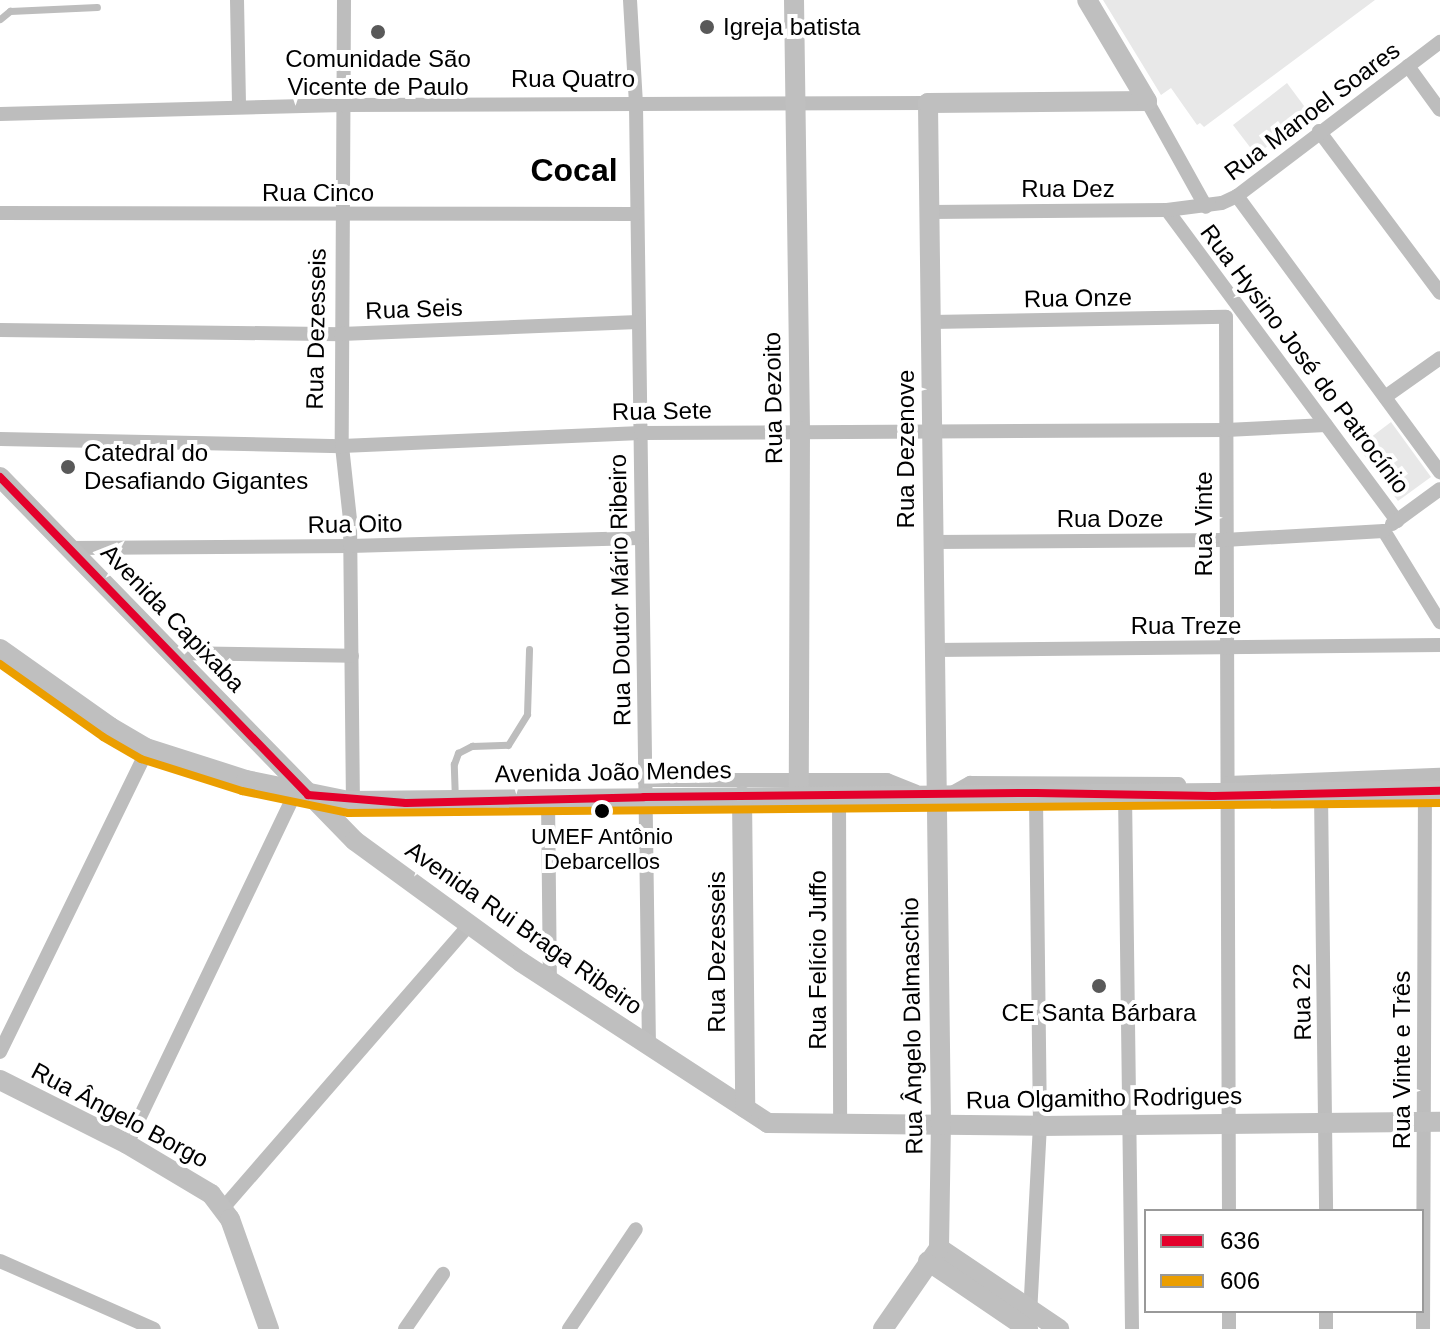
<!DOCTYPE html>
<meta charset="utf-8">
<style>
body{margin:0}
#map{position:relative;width:1440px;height:1329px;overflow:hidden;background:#fff;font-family:Helvetica,sans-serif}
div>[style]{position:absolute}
.green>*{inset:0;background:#e8e8e8}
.lane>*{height:7px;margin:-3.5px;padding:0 3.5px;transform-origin:3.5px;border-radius:3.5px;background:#bdbdbd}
.street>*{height:14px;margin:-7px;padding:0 7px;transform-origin:7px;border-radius:7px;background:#bdbdbd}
.secondary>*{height:20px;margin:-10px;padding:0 10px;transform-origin:10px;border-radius:10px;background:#bfbfbf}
.path-bridge>*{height:3px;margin-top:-1.5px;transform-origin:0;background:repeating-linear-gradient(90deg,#c2c2c2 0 2px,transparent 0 6px)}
.bus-1>*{height:8px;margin:-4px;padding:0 4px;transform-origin:4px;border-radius:4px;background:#e4002b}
.bus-2>*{height:8px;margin:-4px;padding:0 4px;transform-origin:4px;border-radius:4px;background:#eb9e00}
.dots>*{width:22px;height:22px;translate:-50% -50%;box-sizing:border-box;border:4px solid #fff;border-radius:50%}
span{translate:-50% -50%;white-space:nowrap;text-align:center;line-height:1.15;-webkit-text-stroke:8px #fff;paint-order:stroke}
.bus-label{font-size:22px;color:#000}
.poi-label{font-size:24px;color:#000}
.left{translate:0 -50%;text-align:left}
.street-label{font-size:24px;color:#000}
.district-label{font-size:32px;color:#000;font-weight:700}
.legend{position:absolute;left:1144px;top:1209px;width:280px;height:104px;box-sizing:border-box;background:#fff;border:2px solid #999;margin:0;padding:10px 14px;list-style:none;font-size:24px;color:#000}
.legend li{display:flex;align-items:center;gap:16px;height:40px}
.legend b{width:40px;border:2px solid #999}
</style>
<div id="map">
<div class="green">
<i style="clip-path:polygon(1103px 0,1375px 0,1204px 127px,1200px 123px,1197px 125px,1171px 88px,1161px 95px)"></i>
<i style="clip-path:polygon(1287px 83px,1310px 114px,1256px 155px,1233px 125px)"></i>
<i style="clip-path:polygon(1391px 422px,1431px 477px,1398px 501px,1358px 447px)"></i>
</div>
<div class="lane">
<i style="left:0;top:19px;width:13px;rotate:-39deg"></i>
<i style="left:10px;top:11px;width:87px;rotate:-2.6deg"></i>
<i style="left:455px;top:800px;width:36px;rotate:-92deg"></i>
<i style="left:454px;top:764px;width:12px;rotate:-70deg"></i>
<i style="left:458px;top:753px;width:16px;rotate:-27deg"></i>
<i style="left:472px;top:746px;width:36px;rotate:-2deg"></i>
<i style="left:508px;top:745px;width:36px;rotate:-58deg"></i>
<i style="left:527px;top:714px;width:65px;rotate:-88.2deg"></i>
</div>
<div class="street">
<i style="left:237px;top:0;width:107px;rotate:88.9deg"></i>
<i style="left:344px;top:0;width:446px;rotate:90.3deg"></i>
<i style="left:342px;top:446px;width:74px;rotate:83.8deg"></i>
<i style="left:350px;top:520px;width:282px;rotate:89.4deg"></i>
<i style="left:630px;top:0;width:105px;rotate:86.7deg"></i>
<i style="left:636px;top:105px;width:940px;rotate:89.21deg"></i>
<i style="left:1408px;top:66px;width:54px;rotate:54deg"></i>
<i style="left:1147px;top:101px;width:121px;rotate:60.9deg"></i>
<i style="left:0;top:114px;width:343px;rotate:-1.5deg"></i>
<i style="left:343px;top:105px;width:585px;rotate:-0.2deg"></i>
<i style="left:1319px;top:131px;width:202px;rotate:53.2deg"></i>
<i style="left:1237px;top:196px;width:343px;rotate:53.7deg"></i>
<i style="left:1167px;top:210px;width:387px;rotate:53.5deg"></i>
<i style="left:930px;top:212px;width:237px;rotate:-0.5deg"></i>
<i style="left:1167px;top:210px;width:55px;rotate:-7.3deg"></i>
<i style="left:1222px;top:203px;width:17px;rotate:-25deg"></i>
<i style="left:1237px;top:196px;width:255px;rotate:-37.2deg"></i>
<i style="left:0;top:213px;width:636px;rotate:0.09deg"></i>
<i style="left:1226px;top:317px;width:894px;rotate:89.81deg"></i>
<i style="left:931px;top:322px;width:295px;rotate:-1deg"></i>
<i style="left:0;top:330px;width:341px;rotate:0.7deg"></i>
<i style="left:341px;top:334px;width:297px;rotate:-2.3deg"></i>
<i style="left:1385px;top:397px;width:67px;rotate:-35.3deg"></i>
<i style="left:0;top:439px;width:342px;rotate:1.2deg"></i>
<i style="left:342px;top:446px;width:299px;rotate:-2.5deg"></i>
<i style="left:641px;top:433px;width:585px;rotate:-0.29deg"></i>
<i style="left:1226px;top:430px;width:100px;rotate:-2.9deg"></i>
<i style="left:1392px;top:524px;width:59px;rotate:-36.1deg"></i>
<i style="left:1384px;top:531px;width:107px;rotate:58.4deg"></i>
<i style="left:932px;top:542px;width:292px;rotate:-0.4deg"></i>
<i style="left:1224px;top:540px;width:160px;rotate:-3.2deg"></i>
<i style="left:70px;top:548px;width:280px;rotate:-0.4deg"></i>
<i style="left:350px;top:546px;width:290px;rotate:-1.6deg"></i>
<i style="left:933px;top:650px;width:507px;rotate:-0.57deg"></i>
<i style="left:170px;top:653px;width:182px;rotate:0.9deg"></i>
<i style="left:644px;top:780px;width:243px"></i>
<i style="left:887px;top:780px;width:31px;rotate:22deg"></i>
<i style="left:1228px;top:783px;width:212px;rotate:-2.2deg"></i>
<i style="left:1125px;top:793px;width:536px;rotate:89.25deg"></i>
<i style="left:1321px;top:793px;width:418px;rotate:89.3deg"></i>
<i style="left:950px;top:794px;width:23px;rotate:-29deg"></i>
<i style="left:970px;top:783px;width:209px;rotate:0.3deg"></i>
<i style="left:839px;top:795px;width:329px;rotate:89.8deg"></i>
<i style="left:548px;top:799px;width:182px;rotate:89.4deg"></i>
<i style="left:0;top:1052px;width:338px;rotate:-64deg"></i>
<i style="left:127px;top:1144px;width:398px;rotate:-64.4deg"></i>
<i style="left:224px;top:1207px;width:374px;rotate:-49deg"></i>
<i style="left:0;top:1261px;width:168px;rotate:23.8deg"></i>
<i style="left:1326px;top:1311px;width:18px;rotate:90deg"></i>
<i style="left:1030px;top:1315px;width:189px;rotate:-87deg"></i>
<i style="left:1040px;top:1126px;width:333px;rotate:-90.7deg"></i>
<i style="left:405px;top:1329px;width:67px;rotate:-55.4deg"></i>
<i style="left:569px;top:1329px;width:120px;rotate:-56.2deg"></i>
<i style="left:1229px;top:1329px;width:18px;rotate:-90deg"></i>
<i style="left:1423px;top:1329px;width:537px;rotate:-89.79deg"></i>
</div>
<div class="secondary">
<i style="left:794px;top:0;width:431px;rotate:89.2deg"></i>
<i style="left:800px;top:431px;width:364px;rotate:90.2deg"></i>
<i style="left:0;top:477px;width:508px;rotate:45.72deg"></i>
<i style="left:355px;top:841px;width:205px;rotate:36.1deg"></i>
<i style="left:521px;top:962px;width:295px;rotate:33.1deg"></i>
<i style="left:768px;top:1123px;width:272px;rotate:0.6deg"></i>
<i style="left:1040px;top:1126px;width:400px;rotate:-0.6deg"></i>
<i style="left:0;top:649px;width:135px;rotate:35.3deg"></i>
<i style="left:110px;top:727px;width:42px;rotate:30.3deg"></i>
<i style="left:146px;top:748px;width:105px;rotate:17.7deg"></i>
<i style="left:246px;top:780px;width:105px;rotate:11.5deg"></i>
<i style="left:349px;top:801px;width:1091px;rotate:-0.53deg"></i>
<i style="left:742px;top:796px;width:312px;rotate:89.4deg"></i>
<i style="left:0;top:1080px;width:142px;rotate:26.7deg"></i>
<i style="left:127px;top:1144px;width:98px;rotate:30.8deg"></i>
<i style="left:211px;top:1194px;width:31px;rotate:53deg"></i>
<i style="left:230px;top:1219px;width:117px;rotate:70.5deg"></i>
<i style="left:939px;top:1248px;width:145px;rotate:34deg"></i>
<i style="left:928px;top:1261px;width:121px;rotate:34.2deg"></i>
<i style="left:883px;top:1329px;width:98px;rotate:-55.3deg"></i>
<i style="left:939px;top:1248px;width:123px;rotate:-89.1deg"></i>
<i style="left:941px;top:1125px;width:1022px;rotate:-90.73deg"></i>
<i style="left:928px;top:103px;width:219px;rotate:-0.5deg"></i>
<i style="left:1147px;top:101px;width:117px;rotate:-120.7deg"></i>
</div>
<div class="path-bridge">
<i style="left:1119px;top:1002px;width:18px"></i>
</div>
<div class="bus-1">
<i style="left:0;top:477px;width:443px;rotate:45.9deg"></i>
<i style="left:308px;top:795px;width:98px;rotate:4.7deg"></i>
<i style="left:406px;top:803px;width:238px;rotate:-1.4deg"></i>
<i style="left:644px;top:797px;width:392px;rotate:-0.6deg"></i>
<i style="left:1036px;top:793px;width:177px;rotate:1deg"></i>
<i style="left:1213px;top:796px;width:227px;rotate:-1.3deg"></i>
</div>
<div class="bus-2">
<i style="left:0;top:664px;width:126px;rotate:35.3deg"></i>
<i style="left:103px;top:737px;width:44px;rotate:30.1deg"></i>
<i style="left:141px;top:759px;width:106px;rotate:17.6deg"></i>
<i style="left:242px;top:791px;width:108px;rotate:11.7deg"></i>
<i style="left:348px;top:813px;width:1092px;rotate:-0.52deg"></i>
</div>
<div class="dots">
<i style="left:707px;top:27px;background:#595959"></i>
<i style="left:378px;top:32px;background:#595959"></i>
<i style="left:68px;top:467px;background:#595959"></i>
<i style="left:602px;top:811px;background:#000"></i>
<i style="left:1099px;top:986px;background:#595959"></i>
</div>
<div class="bus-label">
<span style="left:602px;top:849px">UMEF Antônio<br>Debarcellos</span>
</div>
<div class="poi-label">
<span class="left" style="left:723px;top:27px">Igreja batista</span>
<span style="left:378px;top:73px">Comunidade São<br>Vicente de Paulo</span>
<span class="left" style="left:84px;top:467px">Catedral do<br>Desafiando Gigantes</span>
<span style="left:1099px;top:1013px">CE Santa Bárbara</span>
</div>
<div class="street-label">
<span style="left:573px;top:79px">Rua Quatro</span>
<span style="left:1312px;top:111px;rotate:-37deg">Rua Manoel Soares</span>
<span style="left:1068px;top:189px">Rua Dez</span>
<span style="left:318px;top:193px">Rua Cinco</span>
<span style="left:1078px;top:298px;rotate:-1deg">Rua Onze</span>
<span style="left:414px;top:309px;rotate:-2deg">Rua Seis</span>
<span style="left:316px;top:329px;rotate:-89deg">Rua Dezesseis</span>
<span style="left:1305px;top:359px;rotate:53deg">Rua Hysino José do Patrocínio</span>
<span style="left:773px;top:398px;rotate:-91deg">Rua Dezoito</span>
<span style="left:662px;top:411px;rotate:-1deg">Rua Sete</span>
<span style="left:906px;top:449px;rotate:-90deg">Rua Dezenove</span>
<span style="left:1110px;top:519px">Rua Doze</span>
<span style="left:355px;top:524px;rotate:-1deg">Rua Oito</span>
<span style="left:1204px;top:524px;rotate:-90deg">Rua Vinte</span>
<span style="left:620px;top:590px;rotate:-91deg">Rua Doutor Mário Ribeiro</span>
<span style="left:173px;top:618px;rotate:46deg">Avenida Capixaba</span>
<span style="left:1186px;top:626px">Rua Treze</span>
<span style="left:613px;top:772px;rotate:-1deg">Avenida João Mendes</span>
<span style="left:524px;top:928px;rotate:35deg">Avenida Rui Braga Ribeiro</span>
<span style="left:717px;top:952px;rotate:-90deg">Rua Dezesseis</span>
<span style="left:818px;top:960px;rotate:-90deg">Rua Felício Juffo</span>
<span style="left:1302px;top:1002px;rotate:-91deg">Rua 22</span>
<span style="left:912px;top:1026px;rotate:-91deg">Rua Ângelo Dalmaschio</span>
<span style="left:1402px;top:1060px;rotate:-90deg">Rua Vinte e Três</span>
<span style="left:1104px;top:1098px;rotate:-1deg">Rua Olgamitho Rodrigues</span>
<span style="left:120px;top:1115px;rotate:28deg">Rua Ângelo Borgo</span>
</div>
<div class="district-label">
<span style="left:574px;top:170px">Cocal</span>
</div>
<ul class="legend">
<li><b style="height:10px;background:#e4002b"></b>636</li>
<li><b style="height:10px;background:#eb9e00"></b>606</li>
</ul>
</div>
